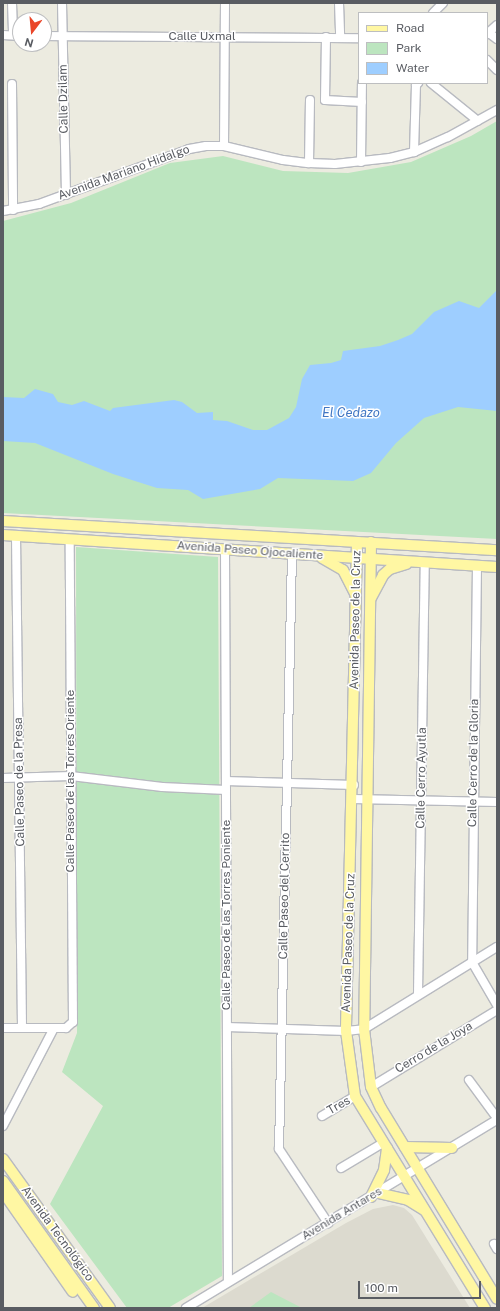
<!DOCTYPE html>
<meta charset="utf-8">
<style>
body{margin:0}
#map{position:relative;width:500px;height:1311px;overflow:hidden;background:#ecebe0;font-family:"Public Sans",sans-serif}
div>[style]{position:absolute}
.education>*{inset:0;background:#dcdacf}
.green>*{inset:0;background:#bce5bf}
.water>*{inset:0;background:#9eceff}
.roads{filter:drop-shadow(1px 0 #b8bac0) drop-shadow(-1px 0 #b8bac0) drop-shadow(0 1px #b8bac0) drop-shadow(0 -1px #b8bac0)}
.minor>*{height:8px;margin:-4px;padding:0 4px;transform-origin:4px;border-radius:4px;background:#fff}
.major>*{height:10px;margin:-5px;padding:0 5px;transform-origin:5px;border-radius:5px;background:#fff7a3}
span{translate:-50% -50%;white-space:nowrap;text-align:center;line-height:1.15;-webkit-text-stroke:3px #fff;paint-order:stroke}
.street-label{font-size:12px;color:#595c62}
.water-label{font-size:13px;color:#4076c3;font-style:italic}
.frame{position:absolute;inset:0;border:4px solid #595c62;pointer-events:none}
.legend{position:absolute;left:358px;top:12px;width:130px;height:72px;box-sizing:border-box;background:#fff;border:1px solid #bdbec0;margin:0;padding:5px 7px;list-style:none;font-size:12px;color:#595c62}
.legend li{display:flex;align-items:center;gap:8px;height:20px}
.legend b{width:20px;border:1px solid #bdbec0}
.north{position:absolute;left:12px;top:12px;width:40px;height:40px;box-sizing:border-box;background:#fff;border:1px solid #bdbec0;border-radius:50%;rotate:196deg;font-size:11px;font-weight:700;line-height:16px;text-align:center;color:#595c62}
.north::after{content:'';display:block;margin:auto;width:14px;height:18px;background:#ea4629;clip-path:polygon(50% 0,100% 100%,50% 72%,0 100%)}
.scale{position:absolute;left:358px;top:1281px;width:123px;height:18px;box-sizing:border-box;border:2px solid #595c62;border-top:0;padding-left:5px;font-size:12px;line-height:14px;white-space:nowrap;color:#595c62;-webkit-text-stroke:3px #fff;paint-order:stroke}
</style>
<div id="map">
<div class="education">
<i style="clip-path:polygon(393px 1205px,404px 1208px,412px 1215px,470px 1308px,202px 1308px,346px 1223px,373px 1209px)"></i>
</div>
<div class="green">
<i style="clip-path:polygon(497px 121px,497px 539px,3px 513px,3px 221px,71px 203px,170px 163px,223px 156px,283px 171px,348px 173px,411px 162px,471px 136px)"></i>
<i style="clip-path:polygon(76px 547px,218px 557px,222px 1276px,168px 1308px,127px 1308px,50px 1204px,103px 1106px,62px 1072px,77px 1033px)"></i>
<i style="clip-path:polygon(271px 1292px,302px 1308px,249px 1308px)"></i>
</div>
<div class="water">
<i style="clip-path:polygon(497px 290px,497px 411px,458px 407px,424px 418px,396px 443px,371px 473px,353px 481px,278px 478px,260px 489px,203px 499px,188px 490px,157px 488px,113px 474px,35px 443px,3px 441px,3px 397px,24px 398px,35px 389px,53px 394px,58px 402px,72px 405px,84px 401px,110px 411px,113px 408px,174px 400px,182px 402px,197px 413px,213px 412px,213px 420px,227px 421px,253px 430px,267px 430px,289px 418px,296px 407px,302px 379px,310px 365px,331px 363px,341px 360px,343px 351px,380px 346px,398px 340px,412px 334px,434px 312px,459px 301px,479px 308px)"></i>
</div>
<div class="roads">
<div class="minor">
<i style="left:12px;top:3px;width:32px;rotate:88deg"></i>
<i style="left:62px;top:3px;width:192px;rotate:88.8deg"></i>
<i style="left:339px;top:3px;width:35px;rotate:88deg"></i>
<i style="left:433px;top:13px;width:14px;rotate:-45deg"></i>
<i style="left:489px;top:33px;width:10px;rotate:37deg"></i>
<i style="left:487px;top:34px;width:13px;rotate:-42deg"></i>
<i style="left:3px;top:35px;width:17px;rotate:3deg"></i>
<i style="left:44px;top:36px;width:315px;rotate:0.4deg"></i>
<i style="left:326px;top:37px;width:63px;rotate:90.9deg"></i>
<i style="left:325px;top:100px;width:37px;rotate:3deg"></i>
<i style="left:487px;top:60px;width:14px;rotate:45deg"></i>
<i style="left:431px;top:83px;width:60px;rotate:39deg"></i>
<i style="left:12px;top:84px;width:126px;rotate:89.5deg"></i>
<i style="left:224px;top:146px;width:143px;rotate:-89.6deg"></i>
<i style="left:414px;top:152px;width:67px;rotate:-88.3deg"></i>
<i style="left:416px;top:85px;width:3px;rotate:-45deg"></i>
<i style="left:361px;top:162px;width:79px;rotate:-89.3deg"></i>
<i style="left:309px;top:163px;width:63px;rotate:-89.1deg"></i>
<i style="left:3px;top:211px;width:37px;rotate:-11deg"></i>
<i style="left:39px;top:204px;width:160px;rotate:-20.1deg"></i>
<i style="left:189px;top:149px;width:17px;rotate:-10deg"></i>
<i style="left:206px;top:146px;width:18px"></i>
<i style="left:224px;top:146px;width:61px;rotate:13.3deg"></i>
<i style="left:283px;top:160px;width:26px;rotate:7deg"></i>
<i style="left:309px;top:163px;width:26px;rotate:2deg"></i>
<i style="left:335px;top:164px;width:55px;rotate:-6.2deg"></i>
<i style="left:390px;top:158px;width:25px;rotate:-14deg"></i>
<i style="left:414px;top:152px;width:37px;rotate:-24deg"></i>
<i style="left:448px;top:137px;width:56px;rotate:-28.9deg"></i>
<i style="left:16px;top:536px;width:492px;rotate:89.3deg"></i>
<i style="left:225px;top:549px;width:732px;rotate:89.77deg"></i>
<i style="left:292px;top:554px;width:595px;rotate:91.25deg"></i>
<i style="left:279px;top:1149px;width:89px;rotate:56.5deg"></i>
<i style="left:477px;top:565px;width:397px;rotate:90.7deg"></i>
<i style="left:472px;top:962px;width:50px;rotate:59.8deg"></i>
<i style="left:3px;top:778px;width:68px;rotate:-1.7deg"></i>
<i style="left:71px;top:776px;width:92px;rotate:6.9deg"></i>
<i style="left:162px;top:787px;width:64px;rotate:2.7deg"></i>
<i style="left:226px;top:781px;width:128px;rotate:1.8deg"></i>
<i style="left:353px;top:799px;width:144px;rotate:1.2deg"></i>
<i style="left:418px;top:994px;width:432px;rotate:-89.1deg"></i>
<i style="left:227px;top:1027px;width:119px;rotate:1.9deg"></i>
<i style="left:346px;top:1031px;width:18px;rotate:-6deg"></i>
<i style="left:364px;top:1029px;width:156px;rotate:-31.7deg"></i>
<i style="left:3px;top:1028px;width:63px"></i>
<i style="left:66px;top:1028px;width:9px;rotate:-41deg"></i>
<i style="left:73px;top:1022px;width:483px;rotate:-90.4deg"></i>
<i style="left:469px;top:1080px;width:47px;rotate:53.6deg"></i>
<i style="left:371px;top:1087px;width:148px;rotate:-31.4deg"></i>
<i style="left:322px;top:1116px;width:39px;rotate:-31deg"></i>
<i style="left:3px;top:1126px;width:110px;rotate:-62.5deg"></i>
<i style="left:341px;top:1168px;width:49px;rotate:-30.8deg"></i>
<i style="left:494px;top:1244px;width:6px;rotate:59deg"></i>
<i style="left:186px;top:1308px;width:363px;rotate:-31.2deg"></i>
</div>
<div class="major">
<i style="left:3px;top:521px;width:495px;rotate:3.4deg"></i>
<i style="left:3px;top:535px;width:495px;rotate:3.7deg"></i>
<i style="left:357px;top:542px;width:489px;rotate:91.3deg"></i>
<i style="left:346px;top:1031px;width:66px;rotate:82.1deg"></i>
<i style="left:355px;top:1096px;width:249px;rotate:58.5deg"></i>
<i style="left:371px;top:542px;width:487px;rotate:90.8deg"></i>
<i style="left:364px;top:1029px;width:58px;rotate:83.1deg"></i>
<i style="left:371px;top:1087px;width:23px;rotate:65deg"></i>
<i style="left:381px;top:1108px;width:223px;rotate:58.7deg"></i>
<i style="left:322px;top:558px;width:24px;rotate:30deg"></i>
<i style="left:343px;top:570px;width:27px;rotate:63deg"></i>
<i style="left:371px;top:598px;width:26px;rotate:-62deg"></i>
<i style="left:383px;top:575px;width:9px;rotate:-41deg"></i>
<i style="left:390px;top:569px;width:17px;rotate:-17deg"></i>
<i style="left:405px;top:1147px;width:47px;rotate:1.2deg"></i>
<i style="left:3px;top:1159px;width:183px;rotate:54.3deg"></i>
<i style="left:3px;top:1181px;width:156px;rotate:54.4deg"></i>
<i style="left:378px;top:1193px;width:31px;rotate:13deg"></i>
<i style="left:408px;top:1200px;width:19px;rotate:32deg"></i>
<i style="left:5px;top:1195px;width:118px;rotate:55deg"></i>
<i style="left:371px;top:1197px;width:30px;rotate:-64deg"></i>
<i style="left:384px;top:1170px;width:22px;rotate:-82deg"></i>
</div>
</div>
<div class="street-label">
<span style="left:202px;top:37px">Calle Uxmal</span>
<span style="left:64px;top:99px;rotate:-91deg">Calle Dzilam</span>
<span style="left:124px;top:173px;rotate:-20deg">Avenida Mariano Hidalgo</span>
<span style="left:250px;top:551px;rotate:4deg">Avenida Paseo Ojocaliente</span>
<span style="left:356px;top:620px;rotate:-89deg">Avenida Paseo de la Cruz</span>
<span style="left:474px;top:763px;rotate:-89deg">Calle Cerro de la Gloria</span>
<span style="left:422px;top:778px;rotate:-89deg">Calle Cerro Ayutla</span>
<span style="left:71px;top:781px;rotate:-90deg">Calle Paseo de las Torres Oriente</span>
<span style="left:20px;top:782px;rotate:-91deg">Calle Paseo de la Presa</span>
<span style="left:285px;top:896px;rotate:-89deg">Calle Paseo del Cerrito</span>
<span style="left:227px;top:915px;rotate:-90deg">Calle Paseo de las Torres Poniente</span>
<span style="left:349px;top:943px;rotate:-88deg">Avenida Paseo de la Cruz</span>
<span style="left:434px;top:1048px;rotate:-31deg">Cerro de la Joya</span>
<span style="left:339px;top:1106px;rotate:-30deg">Tres</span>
<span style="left:342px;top:1214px;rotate:-31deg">Avenida Antares</span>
<span style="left:57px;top:1234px;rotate:54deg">Avenida Tecnológico</span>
</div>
<div class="water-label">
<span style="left:351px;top:413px">El Cedazo</span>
</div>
<div class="frame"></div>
<ul class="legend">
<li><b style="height:5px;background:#fff7a3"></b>Road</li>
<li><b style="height:11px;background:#bce5bf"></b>Park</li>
<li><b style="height:11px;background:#9eceff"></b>Water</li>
</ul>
<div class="north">N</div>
<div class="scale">100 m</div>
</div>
